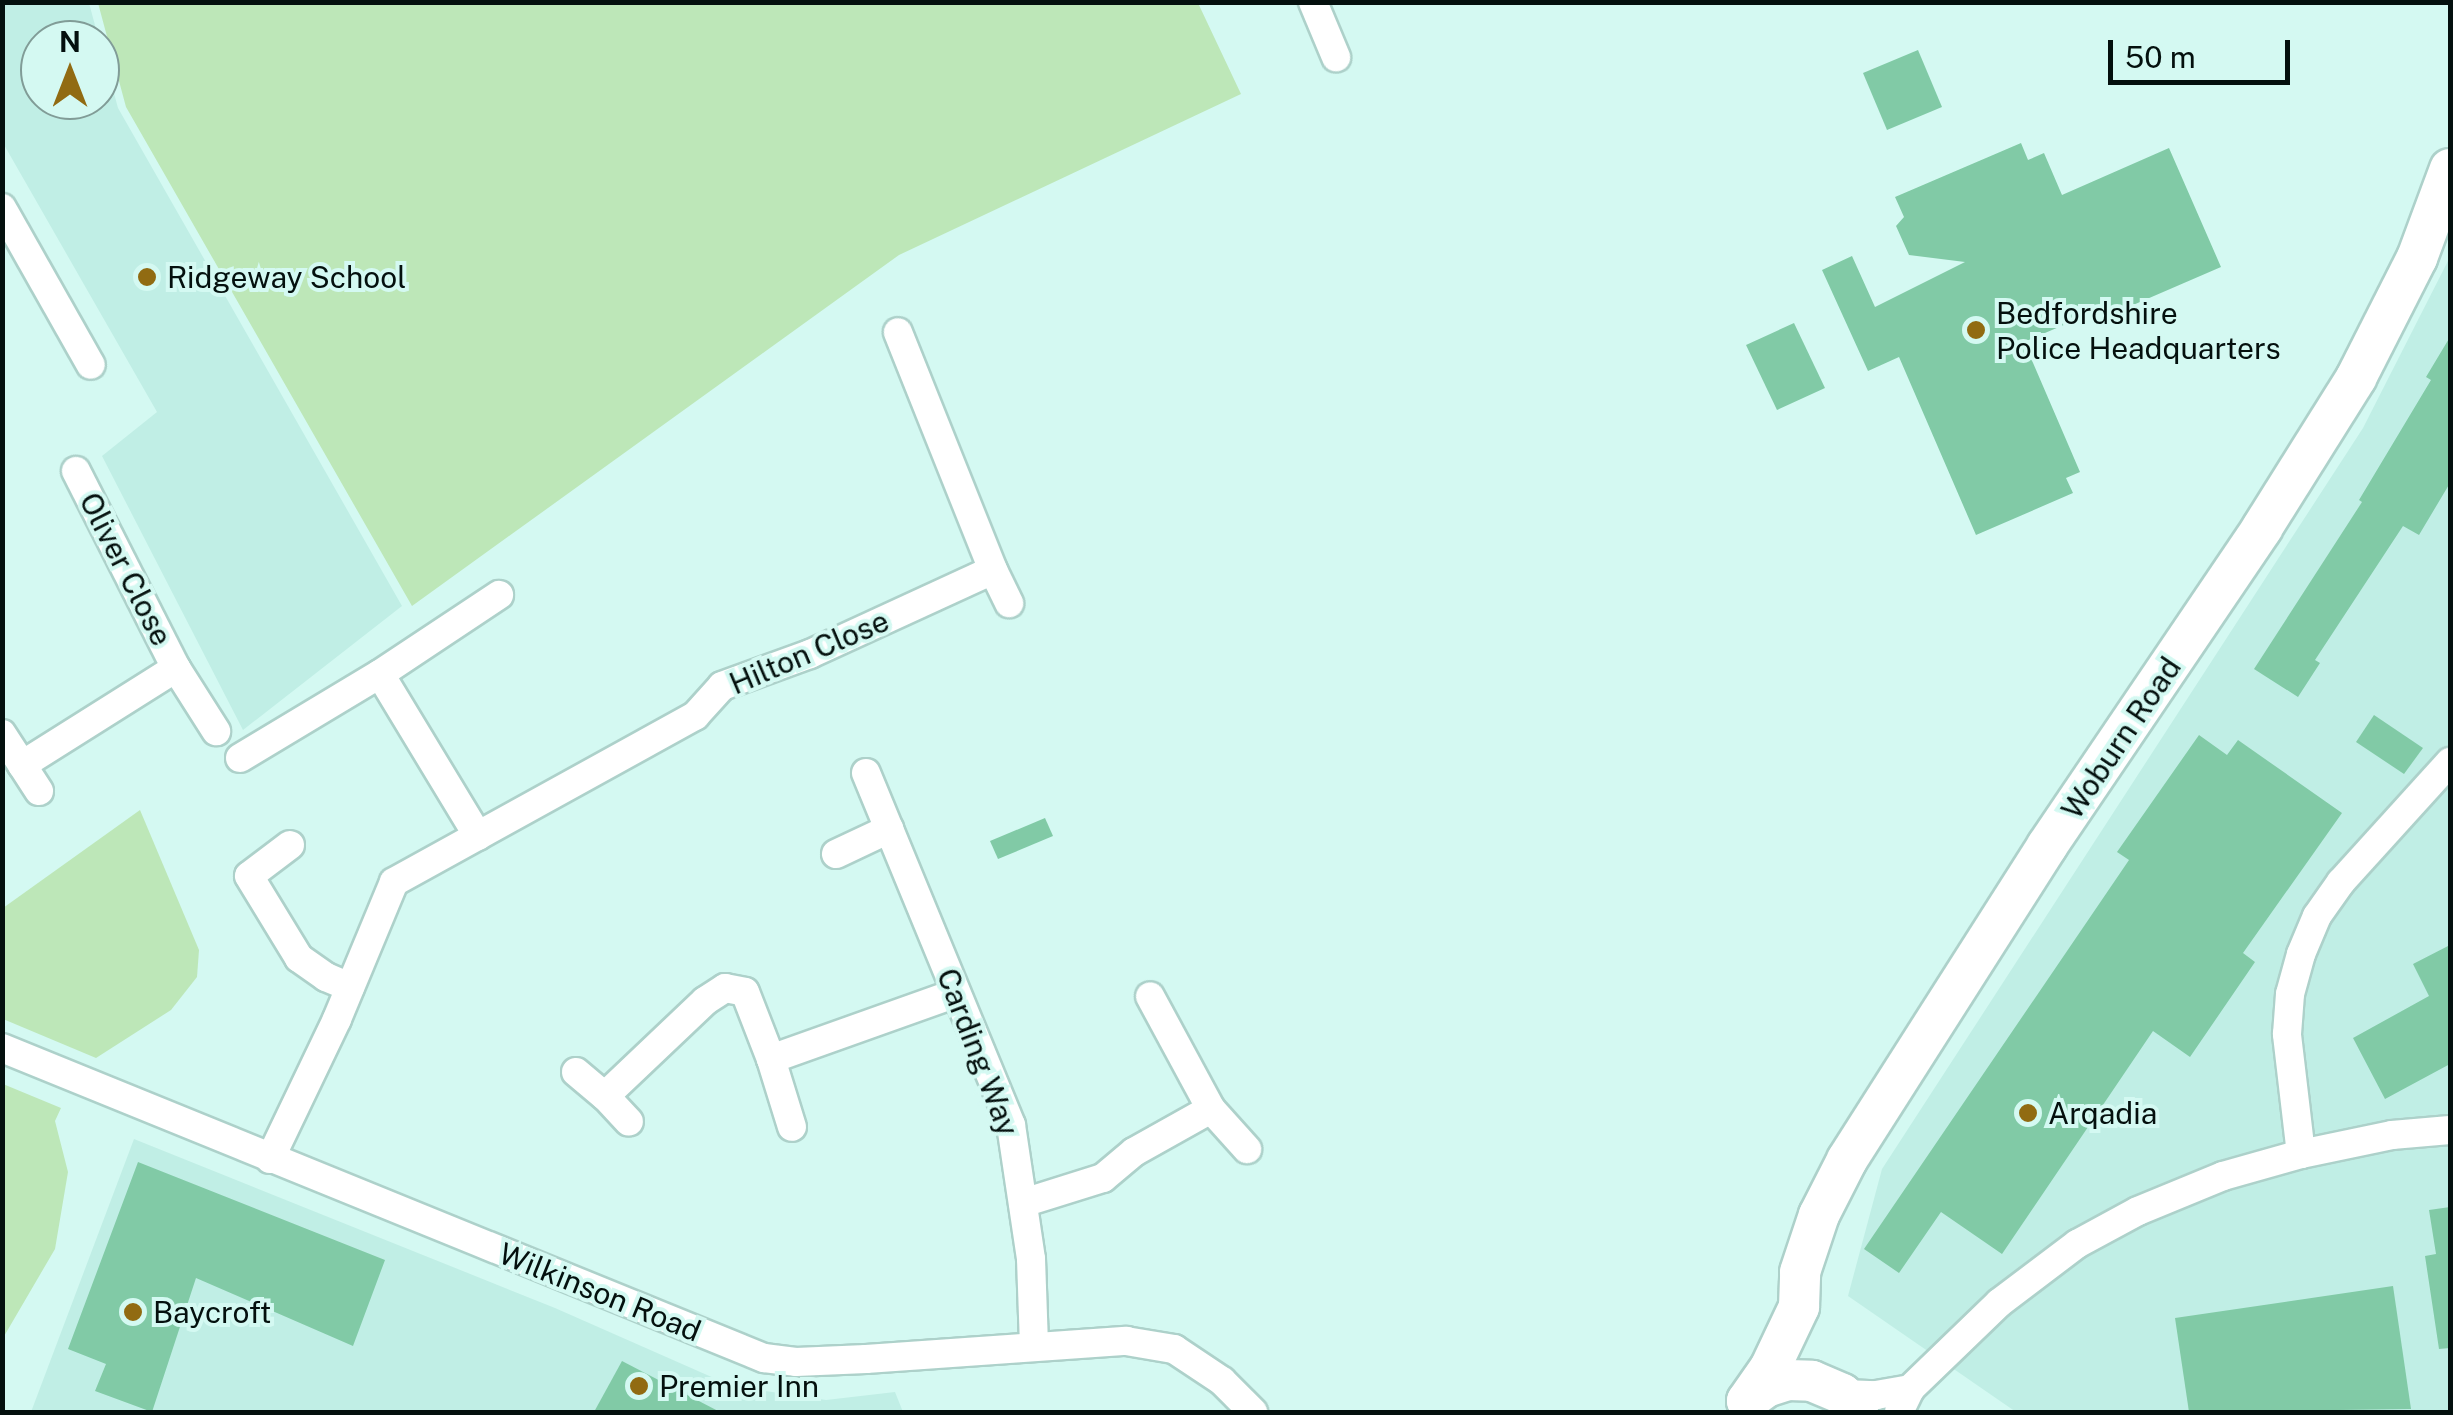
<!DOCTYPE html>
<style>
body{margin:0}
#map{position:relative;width:2453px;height:1415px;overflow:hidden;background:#d4f9f2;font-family:"Public Sans",sans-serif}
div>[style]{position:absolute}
.built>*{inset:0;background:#c0eee5}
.green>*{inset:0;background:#bde7b8}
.building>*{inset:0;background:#81caa6}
.roads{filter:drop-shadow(2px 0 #add1ca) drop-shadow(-2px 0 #add1ca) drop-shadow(0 2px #add1ca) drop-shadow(0 -2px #add1ca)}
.street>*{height:28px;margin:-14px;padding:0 14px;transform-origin:14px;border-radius:14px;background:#fff}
.secondary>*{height:40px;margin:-20px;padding:0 20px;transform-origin:20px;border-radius:20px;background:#fff}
.dots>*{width:28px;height:28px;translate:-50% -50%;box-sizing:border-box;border:5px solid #d4f9f2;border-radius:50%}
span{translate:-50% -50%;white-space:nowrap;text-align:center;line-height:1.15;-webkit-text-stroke:8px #d4f9f2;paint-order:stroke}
.poi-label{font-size:30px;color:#04100e}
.left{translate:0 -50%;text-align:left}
.street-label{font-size:30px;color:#04100e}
.frame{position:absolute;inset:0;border:5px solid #04100e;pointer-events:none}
.north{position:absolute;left:20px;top:20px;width:100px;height:100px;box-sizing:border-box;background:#d4f9f2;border:2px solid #819c97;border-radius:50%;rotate:0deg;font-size:28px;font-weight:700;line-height:40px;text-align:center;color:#04100e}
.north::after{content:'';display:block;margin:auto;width:35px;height:45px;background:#916b12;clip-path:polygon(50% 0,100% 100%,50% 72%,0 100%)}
.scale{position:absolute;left:2108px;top:40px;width:182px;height:45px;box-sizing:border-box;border:5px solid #04100e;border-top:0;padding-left:12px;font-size:30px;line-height:35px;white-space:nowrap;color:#04100e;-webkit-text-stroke:8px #d4f9f2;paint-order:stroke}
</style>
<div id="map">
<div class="built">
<i style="clip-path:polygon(2px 3px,89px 3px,99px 40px,40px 40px,40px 100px,100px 100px,100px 42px,118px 108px,402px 606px,243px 730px,102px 456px,157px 412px,3px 143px)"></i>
<i style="clip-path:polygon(2450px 257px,2450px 1412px,2016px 1412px,1848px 1296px,1882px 1169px,2363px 428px)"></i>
<i style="clip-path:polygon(134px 1139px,555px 1308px,732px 1386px,826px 1400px,895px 1392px,903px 1412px,31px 1412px)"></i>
</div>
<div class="green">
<i style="clip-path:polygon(98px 3px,1198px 3px,1241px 94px,899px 255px,412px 606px,126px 107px)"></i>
<i style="clip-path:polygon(140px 810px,199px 950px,197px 977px,171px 1010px,96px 1058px,3px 1019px,3px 908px)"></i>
<i style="clip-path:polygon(3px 1084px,61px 1108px,55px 1121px,68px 1172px,55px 1249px,3px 1338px)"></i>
</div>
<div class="building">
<i style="clip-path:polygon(1918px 50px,1942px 107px,1887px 130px,1863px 73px)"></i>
<i style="clip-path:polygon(2021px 143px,2028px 160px,2044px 153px,2062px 195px,2169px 148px,2221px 267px,2103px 318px,2099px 310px,2024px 342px,2080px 472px,2066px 478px,2073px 493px,1976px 535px,1899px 357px,1868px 371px,1822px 270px,1852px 256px,1875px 307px,1965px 262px,1909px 255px,1896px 226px,1904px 217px,1895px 197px)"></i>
<i style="clip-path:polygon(1794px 323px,1825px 388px,1777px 410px,1746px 345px)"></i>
<i style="clip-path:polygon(2450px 337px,2450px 483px,2419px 535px,2403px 526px,2315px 660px,2320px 663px,2298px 697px,2254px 669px,2362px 502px,2359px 500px,2431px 380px,2426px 377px)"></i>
<i style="clip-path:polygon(2374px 715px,2423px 748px,2404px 774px,2356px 742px)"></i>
<i style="clip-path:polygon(2199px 735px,2227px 755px,2238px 740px,2342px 813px,2243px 953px,2255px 962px,2190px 1057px,2153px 1031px,2002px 1254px,1941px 1212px,1899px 1273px,1864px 1249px,2129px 860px,2117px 852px)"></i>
<i style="clip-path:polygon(1045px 818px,1053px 836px,998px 859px,990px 841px)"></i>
<i style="clip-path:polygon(2450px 945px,2450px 1064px,2385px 1099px,2353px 1038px,2429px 996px,2413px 964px)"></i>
<i style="clip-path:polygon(138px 1162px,385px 1260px,353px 1346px,196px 1278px,152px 1412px,95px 1391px,106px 1364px,68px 1349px)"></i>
<i style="clip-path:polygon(2450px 1207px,2450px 1348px,2439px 1349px,2425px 1256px,2436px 1254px,2429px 1210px)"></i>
<i style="clip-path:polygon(2393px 1286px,2411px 1409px,2189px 1412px,2175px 1318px)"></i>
<i style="clip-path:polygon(622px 1361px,720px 1412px,594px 1412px)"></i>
</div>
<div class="roads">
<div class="street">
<i style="left:1313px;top:2px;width:60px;rotate:67.3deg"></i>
<i style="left:2px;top:208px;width:180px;rotate:60.5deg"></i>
<i style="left:76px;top:471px;width:221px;rotate:63.1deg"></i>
<i style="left:176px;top:668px;width:75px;rotate:57.6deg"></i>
<i style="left:993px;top:570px;width:37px;rotate:64deg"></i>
<i style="left:2px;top:734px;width:68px;rotate:57deg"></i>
<i style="left:240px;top:758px;width:163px;rotate:-31deg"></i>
<i style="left:22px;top:765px;width:182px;rotate:-32.2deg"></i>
<i style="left:866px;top:773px;width:381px;rotate:67.6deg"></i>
<i style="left:1011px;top:1125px;width:135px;rotate:81.5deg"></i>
<i style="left:1031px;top:1259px;width:85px;rotate:88deg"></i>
<i style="left:478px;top:836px;width:189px;rotate:-121.2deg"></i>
<i style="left:380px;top:674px;width:143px;rotate:-33.6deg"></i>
<i style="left:290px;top:845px;width:51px;rotate:142.9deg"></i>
<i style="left:249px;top:876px;width:96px;rotate:58.6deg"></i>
<i style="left:299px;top:958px;width:33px;rotate:35deg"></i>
<i style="left:326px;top:977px;width:26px;rotate:23deg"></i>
<i style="left:836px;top:854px;width:59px;rotate:-25.3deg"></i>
<i style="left:2px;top:1048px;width:823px;rotate:22.14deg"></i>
<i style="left:764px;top:1358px;width:32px;rotate:7deg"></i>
<i style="left:796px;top:1362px;width:70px;rotate:-2.5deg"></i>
<i style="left:866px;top:1359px;width:261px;rotate:-4deg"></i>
<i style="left:1126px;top:1341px;width:49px;rotate:9.5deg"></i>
<i style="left:1174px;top:1349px;width:58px;rotate:33.7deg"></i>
<i style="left:1222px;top:1381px;width:44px;rotate:45deg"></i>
<i style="left:771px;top:1059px;width:71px;rotate:72.8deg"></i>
<i style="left:576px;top:1072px;width:38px;rotate:40deg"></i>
<i style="left:605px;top:1096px;width:138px;rotate:-43.5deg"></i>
<i style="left:705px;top:1001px;width:24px;rotate:-33deg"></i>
<i style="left:725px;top:988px;width:20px;rotate:11deg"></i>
<i style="left:745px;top:992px;width:72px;rotate:68.8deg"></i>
<i style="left:771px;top:1059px;width:196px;rotate:-19.6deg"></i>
<i style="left:605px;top:1096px;width:35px;rotate:47deg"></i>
<i style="left:1211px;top:1109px;width:54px;rotate:48deg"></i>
<i style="left:2301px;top:1154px;width:121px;rotate:-96.7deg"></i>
<i style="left:2287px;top:1034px;width:40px;rotate:-85.7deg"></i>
<i style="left:2290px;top:994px;width:41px;rotate:-74.6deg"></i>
<i style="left:2301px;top:954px;width:41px;rotate:-67.2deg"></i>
<i style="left:2317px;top:916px;width:42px;rotate:-54.8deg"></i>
<i style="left:2341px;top:882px;width:162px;rotate:-47.8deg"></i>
<i style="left:270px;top:1159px;width:155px;rotate:-64.4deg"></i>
<i style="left:337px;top:1019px;width:148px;rotate:-67.4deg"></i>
<i style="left:394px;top:882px;width:344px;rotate:-28.9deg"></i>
<i style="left:695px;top:716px;width:40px;rotate:-48deg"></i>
<i style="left:722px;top:686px;width:94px;rotate:-20deg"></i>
<i style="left:810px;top:654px;width:201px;rotate:-24.7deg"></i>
<i style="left:993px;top:570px;width:256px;rotate:-111.8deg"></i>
<i style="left:1023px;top:1203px;width:84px;rotate:-17.4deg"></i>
<i style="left:1103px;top:1178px;width:40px;rotate:-40deg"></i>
<i style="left:1134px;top:1152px;width:88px;rotate:-29.2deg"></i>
<i style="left:1211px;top:1109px;width:128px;rotate:-118.4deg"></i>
<i style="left:1842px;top:1394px;width:34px;rotate:2deg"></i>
<i style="left:1876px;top:1395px;width:35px;rotate:-10deg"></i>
<i style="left:1899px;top:1412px;width:25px;rotate:-64deg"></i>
<i style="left:1910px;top:1389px;width:124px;rotate:-44deg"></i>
<i style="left:1999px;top:1303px;width:98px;rotate:-37.1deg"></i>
<i style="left:2077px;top:1244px;width:69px;rotate:-28.4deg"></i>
<i style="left:2138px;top:1211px;width:92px;rotate:-22.4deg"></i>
<i style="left:2223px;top:1176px;width:81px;rotate:-15.8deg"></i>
<i style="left:2301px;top:1154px;width:93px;rotate:-11.8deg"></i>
<i style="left:2392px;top:1135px;width:58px;rotate:-4.9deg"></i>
</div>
<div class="secondary">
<i style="left:1747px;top:1401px;width:40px;rotate:-55.1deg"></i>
<i style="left:1770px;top:1368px;width:68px;rotate:-64.6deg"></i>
<i style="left:1799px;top:1307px;width:35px;rotate:-88deg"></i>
<i style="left:1800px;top:1272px;width:60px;rotate:-71.6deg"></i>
<i style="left:1819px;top:1215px;width:62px;rotate:-63deg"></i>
<i style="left:1847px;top:1160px;width:372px;rotate:-57.5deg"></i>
<i style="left:2047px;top:846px;width:384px;rotate:-55.9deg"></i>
<i style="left:2262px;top:528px;width:177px;rotate:-57.9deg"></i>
<i style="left:2356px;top:378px;width:135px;rotate:-63.1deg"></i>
<i style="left:2417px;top:258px;width:95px;rotate:-69.7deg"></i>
<i style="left:1747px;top:1401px;width:24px;rotate:-36deg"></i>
<i style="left:1766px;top:1387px;width:23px;rotate:-18deg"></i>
<i style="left:1788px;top:1380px;width:24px;rotate:2deg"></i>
<i style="left:1812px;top:1381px;width:33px;rotate:23deg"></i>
<i style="left:1842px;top:1394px;width:24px;rotate:48deg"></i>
</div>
</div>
<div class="dots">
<i style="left:147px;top:277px;background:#916b12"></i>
<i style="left:1976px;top:330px;background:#916b12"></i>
<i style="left:2028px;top:1113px;background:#916b12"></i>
<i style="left:133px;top:1312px;background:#916b12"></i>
<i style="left:639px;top:1386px;background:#916b12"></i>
</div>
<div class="poi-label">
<span class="left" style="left:167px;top:277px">Ridgeway School</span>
<span class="left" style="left:1996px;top:330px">Bedfordshire<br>Police Headquarters</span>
<span class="left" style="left:2048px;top:1113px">Arqadia</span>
<span class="left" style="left:153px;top:1312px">Baycroft</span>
<span class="left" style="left:659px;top:1386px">Premier Inn</span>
</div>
<div class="street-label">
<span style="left:126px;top:569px;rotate:63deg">Oliver Close</span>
<span style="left:809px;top:652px;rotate:-23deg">Hilton Close</span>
<span style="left:2121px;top:738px;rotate:-56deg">Woburn Road</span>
<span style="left:978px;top:1052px;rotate:69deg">Carding Way</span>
<span style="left:600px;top:1292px;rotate:22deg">Wilkinson Road</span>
</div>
<div class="frame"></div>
<div class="north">N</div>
<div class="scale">50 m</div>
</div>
